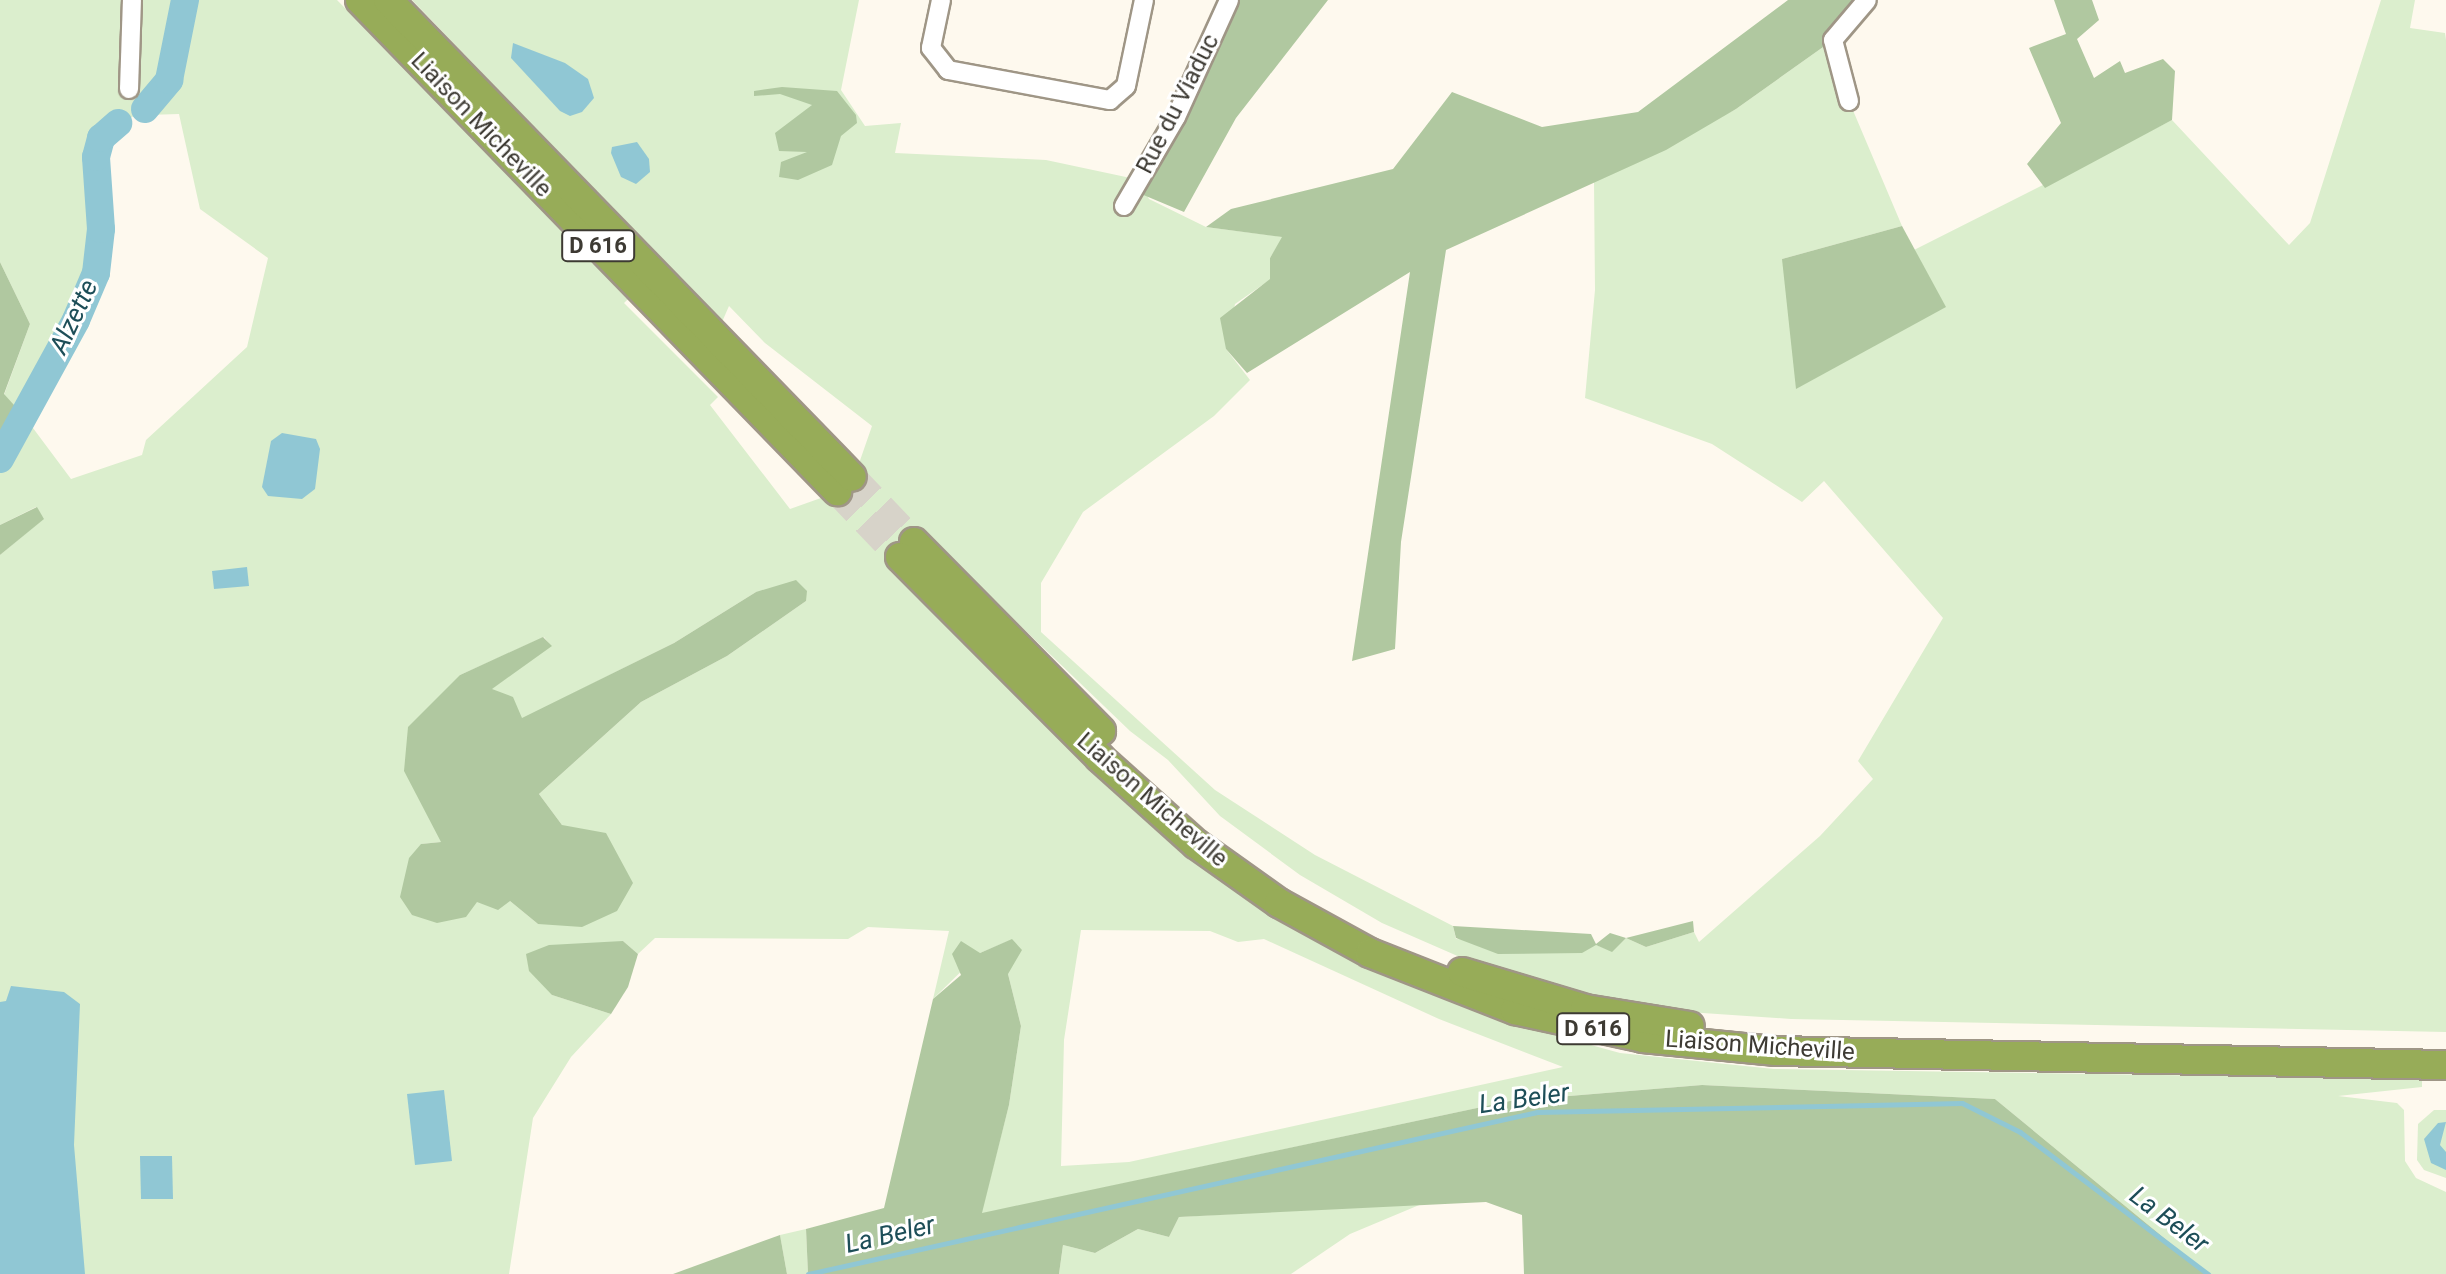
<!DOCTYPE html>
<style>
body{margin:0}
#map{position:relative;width:2446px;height:1274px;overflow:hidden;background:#fef9ee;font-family:Roboto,sans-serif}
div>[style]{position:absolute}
.green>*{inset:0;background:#dbeecd}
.forest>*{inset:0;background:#b0c8a0}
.water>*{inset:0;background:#90c7d4}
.stream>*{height:5px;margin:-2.5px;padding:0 2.5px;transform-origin:2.5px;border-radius:2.5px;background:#90c7d4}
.river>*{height:28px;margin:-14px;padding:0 14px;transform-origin:14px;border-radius:14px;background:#90c7d4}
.highway-tunnel>*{height:28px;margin-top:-14px;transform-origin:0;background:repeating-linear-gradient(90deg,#d7d3c9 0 28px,transparent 0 42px)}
.roads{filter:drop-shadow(2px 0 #9f9686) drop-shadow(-2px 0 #9f9686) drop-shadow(0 2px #9f9686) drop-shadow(0 -2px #9f9686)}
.minor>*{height:18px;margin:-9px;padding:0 9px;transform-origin:9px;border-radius:9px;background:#fff}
.highway>*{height:28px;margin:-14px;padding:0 14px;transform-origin:14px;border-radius:14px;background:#97ac58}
span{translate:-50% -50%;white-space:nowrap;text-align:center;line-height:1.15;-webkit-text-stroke:6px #fff;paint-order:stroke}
.shield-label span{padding:2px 6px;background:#fff;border:2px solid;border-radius:6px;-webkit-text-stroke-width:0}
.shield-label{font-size:22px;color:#3d3a33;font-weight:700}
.street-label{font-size:24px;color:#3d3a33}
.water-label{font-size:26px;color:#1d4e58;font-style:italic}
</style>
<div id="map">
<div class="green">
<i style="clip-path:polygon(evenodd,0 0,337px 0,629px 298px,624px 303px,718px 397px,710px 405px,790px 509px,835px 493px,856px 472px,872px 426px,765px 343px,729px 306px,722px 322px,412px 0,859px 0,841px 90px,865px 126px,901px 123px,895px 153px,1046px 160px,1140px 180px,1149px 199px,1206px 227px,1283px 237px,1270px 258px,1271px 279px,1235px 304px,1226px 349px,1250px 380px,1214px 416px,1083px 512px,1041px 583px,1041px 632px,1215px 790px,1315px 855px,1453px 926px,1456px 939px,1596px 945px,1612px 951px,1626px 938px,1646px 947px,1694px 932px,1699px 942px,1820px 836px,1873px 779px,1858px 761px,1943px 618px,1824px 481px,1802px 502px,1712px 444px,1585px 398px,1595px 290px,1594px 182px,1736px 109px,1833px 40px,1849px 101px,1902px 226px,1782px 259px,1945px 307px,1914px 250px,2172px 120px,2289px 245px,2310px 223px,2381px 0,2415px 0,2410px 28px,2445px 33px,2446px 40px,2446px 1032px,1791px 1019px,1688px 1012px,1586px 995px,1469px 961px,1382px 923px,1300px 875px,1220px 816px,1168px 760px,1130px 731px,924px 533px,890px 571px,1187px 855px,1272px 915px,1364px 965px,1511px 1023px,1620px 1053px,1774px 1069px,2422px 1079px,2422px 1087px,2338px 1096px,2397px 1103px,2404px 1110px,2405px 1161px,2416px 1178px,2446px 1192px,2446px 1274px,2208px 1274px,1995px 1099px,1702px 1085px,1510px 1101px,981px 1214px,1009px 1105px,1021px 1026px,1008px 974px,1011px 940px,980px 953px,933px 999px,949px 931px,868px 927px,848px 939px,655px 938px,638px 954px,623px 941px,552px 995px,611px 1014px,571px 1057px,533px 1118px,509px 1274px,0 1274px,0 555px,43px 519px,36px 507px,0 525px,0 459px,24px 416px,4px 395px,30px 324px,0 262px,0 0,144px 109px,147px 115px,179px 114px,200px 209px,268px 258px,247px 347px,146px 440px,142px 455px,71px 479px,24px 416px,96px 273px,101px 229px,96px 157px,101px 138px,144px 109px,0 0,756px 592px,806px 601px,727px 656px,641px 702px,539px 794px,562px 825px,538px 924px,510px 901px,477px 901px,421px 844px,441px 842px,460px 675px,544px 637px,551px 646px,491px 689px,522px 719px,674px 643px,756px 592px,0 0,1081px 930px,1210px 931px,1238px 942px,1264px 939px,1439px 1019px,1563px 1067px,1129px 1162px,1061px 1166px,1064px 1040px,1081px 930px)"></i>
<i style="clip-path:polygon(2434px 1110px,2446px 1110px,2446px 1178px,2424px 1170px,2417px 1160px,2418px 1124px)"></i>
<i style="clip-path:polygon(1424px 1203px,1350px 1234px,1291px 1274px,1059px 1274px,1063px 1245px,1095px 1253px,1138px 1229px,1169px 1237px,1179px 1217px)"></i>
<i style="clip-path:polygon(806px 1229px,808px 1274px,787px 1274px,780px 1235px)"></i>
</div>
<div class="forest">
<i style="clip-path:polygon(1229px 0,1328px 0,1236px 118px,1184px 212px,1134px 191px)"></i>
<i style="clip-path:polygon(1788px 0,1867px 0,1833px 40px,1736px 109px,1666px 150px,1446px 250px,1401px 542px,1395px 649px,1352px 661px,1410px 272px,1247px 373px,1226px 349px,1220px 318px,1270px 279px,1270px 258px,1282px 237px,1206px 227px,1231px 209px,1393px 169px,1452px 92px,1542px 127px,1638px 112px)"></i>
<i style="clip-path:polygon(2054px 0,2092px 0,2099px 20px,2077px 39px,2094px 78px,2120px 61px,2125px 73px,2163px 59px,2175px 71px,2172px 120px,2045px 188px,2027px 164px,2061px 123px,2029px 48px,2066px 34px)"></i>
<i style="clip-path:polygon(782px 87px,837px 91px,856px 115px,857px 123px,841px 136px,832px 165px,798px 180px,779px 177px,781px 162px,807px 152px,779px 151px,775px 133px,812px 105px,780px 94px,754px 96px,754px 91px)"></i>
<i style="clip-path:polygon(1902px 226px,1946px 307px,1796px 389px,1782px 259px)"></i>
<i style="clip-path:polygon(0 262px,30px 324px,4px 394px,24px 416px,0 459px)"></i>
<i style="clip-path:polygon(37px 507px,44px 519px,0 555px,0 525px)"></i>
<i style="clip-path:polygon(796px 580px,807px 591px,806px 601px,727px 656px,641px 702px,539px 794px,562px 825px,606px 833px,633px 883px,617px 911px,582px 927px,538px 924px,510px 901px,498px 910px,477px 902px,466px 917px,437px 923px,412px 915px,400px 897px,409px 858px,421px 844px,441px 842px,404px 771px,408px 727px,460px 675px,543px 637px,552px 646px,492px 689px,513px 697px,522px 718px,674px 643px,756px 592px)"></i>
<i style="clip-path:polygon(1693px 921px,1694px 932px,1646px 947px,1626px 938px,1612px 952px,1596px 945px,1582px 953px,1498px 954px,1456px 938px,1453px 926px,1591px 934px,1596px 944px,1610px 933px,1626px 938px)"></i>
<i style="clip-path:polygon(1012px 939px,1022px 950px,1008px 974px,1021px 1026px,1009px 1105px,982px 1213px,1510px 1101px,1702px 1085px,1995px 1099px,2208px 1274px,1524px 1274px,1522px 1215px,1486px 1202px,1179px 1217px,1169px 1237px,1138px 1229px,1095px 1253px,1063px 1245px,1059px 1274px,808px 1274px,806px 1229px,884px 1208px,933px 999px,961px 975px,952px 954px,961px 941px,980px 953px)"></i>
<i style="clip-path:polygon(623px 941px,638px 954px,628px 987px,611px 1014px,552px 995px,529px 971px,526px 954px,549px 945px)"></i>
<i style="clip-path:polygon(780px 1235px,787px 1274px,673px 1274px)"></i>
</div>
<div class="water">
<i style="clip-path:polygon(513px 43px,565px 63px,588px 79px,594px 98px,582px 112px,570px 116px,560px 111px,511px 58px)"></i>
<i style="clip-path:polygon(637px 142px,649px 159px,650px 172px,636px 184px,621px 177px,611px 153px,612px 147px)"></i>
<i style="clip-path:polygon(282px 433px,316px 439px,320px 449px,315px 489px,302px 499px,268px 496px,262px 487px,271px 441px)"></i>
<i style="clip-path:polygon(247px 567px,249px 586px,214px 589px,212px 571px)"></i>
<i style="clip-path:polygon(11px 986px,64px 992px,80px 1004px,74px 1145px,85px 1274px,0 1274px,0 1002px,6px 1001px)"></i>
<i style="clip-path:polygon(444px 1090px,452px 1161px,415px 1165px,407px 1094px)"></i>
<i style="clip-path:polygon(2446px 1122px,2440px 1145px,2446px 1152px,2446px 1170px,2431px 1163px,2424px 1139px,2438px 1123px)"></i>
<i style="clip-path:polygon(140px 1156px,172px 1156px,173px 1199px,141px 1199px)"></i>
</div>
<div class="stream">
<i style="left:808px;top:1274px;width:747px;rotate:-12.53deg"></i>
<i style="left:1537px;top:1112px;width:425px;rotate:-1.2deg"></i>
<i style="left:1962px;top:1103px;width:65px;rotate:26.6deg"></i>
<i style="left:2020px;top:1132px;width:236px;rotate:37.1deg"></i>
</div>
<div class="river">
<i style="left:145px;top:109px;width:38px;rotate:-50deg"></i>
<i style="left:169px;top:80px;width:82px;rotate:-78.7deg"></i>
<i style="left:0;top:459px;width:158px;rotate:-61.3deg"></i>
<i style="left:76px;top:320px;width:51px;rotate:-66.9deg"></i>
<i style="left:96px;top:273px;width:44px;rotate:-83.5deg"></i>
<i style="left:101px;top:229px;width:72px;rotate:-94deg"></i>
<i style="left:96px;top:157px;width:20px;rotate:-75deg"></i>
<i style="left:101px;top:138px;width:23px;rotate:-41deg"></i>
</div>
<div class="highway-tunnel">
<i style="left:852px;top:477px;width:90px;rotate:46.4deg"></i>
<i style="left:837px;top:491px;width:91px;rotate:46.3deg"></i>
</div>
<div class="roads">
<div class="minor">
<i style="left:941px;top:0;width:49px;rotate:101.8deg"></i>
<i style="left:931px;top:48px;width:28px;rotate:52deg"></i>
<i style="left:948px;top:70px;width:165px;rotate:10.5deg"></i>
<i style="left:1110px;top:100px;width:21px;rotate:-41deg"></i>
<i style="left:1126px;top:86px;width:88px;rotate:-78.2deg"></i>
<i style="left:129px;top:89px;width:89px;rotate:-88.1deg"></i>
<i style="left:1849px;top:101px;width:63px;rotate:-104.7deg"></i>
<i style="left:1833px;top:40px;width:52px;rotate:-49.6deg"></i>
<i style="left:1124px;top:206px;width:103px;rotate:-59.7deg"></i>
<i style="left:1176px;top:117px;width:128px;rotate:-65.6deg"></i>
</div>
<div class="highway">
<i style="left:360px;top:0;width:685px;rotate:45.83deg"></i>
<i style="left:388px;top:0;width:665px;rotate:45.79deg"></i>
<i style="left:914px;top:542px;width:266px;rotate:45.3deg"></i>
<i style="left:900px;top:557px;width:284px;rotate:45.1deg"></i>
<i style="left:1100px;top:758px;width:129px;rotate:41.9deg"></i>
<i style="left:1196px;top:844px;width:102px;rotate:35.4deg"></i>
<i style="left:1279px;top:903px;width:104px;rotate:28.8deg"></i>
<i style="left:1370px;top:953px;width:156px;rotate:21.5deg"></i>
<i style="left:1515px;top:1010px;width:131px;rotate:12.3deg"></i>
<i style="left:1643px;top:1038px;width:134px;rotate:5.6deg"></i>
<i style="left:1776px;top:1051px;width:670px;rotate:1.2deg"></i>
<i style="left:1462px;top:972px;width:128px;rotate:16.7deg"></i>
<i style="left:1585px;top:1009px;width:106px;rotate:9.2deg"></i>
</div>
</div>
<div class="shield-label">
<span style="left:598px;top:246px">D 616</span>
<span style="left:1593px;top:1029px">D 616</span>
</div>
<div class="street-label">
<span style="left:1178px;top:104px;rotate:-63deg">Rue du Viaduc</span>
<span style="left:481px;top:125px;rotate:46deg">Liaison Micheville</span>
<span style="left:1152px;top:800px;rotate:41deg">Liaison Micheville</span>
<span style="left:1760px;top:1046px;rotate:4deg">Liaison Micheville</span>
</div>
<div class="water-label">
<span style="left:74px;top:317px;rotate:-65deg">Alzette</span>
<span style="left:1524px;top:1099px;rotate:-8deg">La Beler</span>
<span style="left:2169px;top:1220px;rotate:37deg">La Beler</span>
<span style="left:890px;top:1235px;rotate:-13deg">La Beler</span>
</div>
</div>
